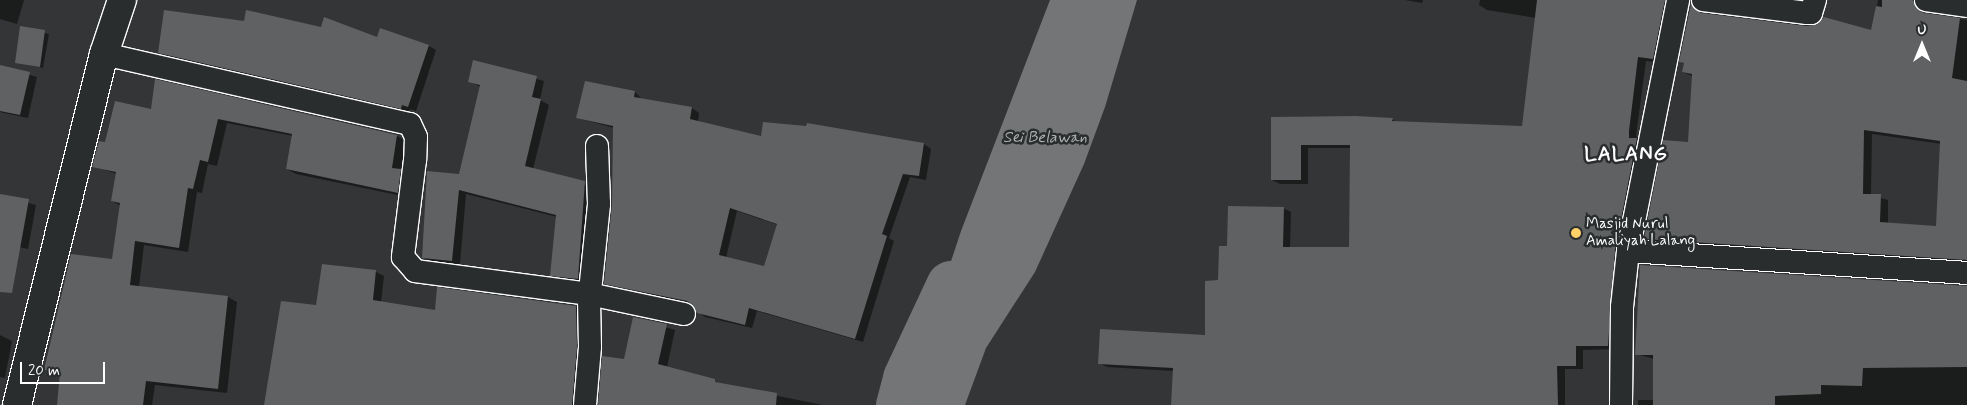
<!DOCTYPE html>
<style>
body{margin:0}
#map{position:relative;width:1967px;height:405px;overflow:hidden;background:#333536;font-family:Mynerve,sans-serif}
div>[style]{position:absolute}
.water>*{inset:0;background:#737576}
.shadow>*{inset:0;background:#0007}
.river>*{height:51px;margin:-25.5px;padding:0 25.5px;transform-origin:25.5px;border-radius:25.5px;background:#737576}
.building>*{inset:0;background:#5f6162}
.roads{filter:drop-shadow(1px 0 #fff) drop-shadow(-1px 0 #fff) drop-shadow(0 1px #fff) drop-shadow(0 -1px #fff)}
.minor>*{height:22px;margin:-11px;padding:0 11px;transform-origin:11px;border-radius:11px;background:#2a2d2e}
.tertiary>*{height:28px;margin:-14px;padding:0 14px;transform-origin:14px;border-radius:14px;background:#2a2d2e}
.dots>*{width:14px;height:14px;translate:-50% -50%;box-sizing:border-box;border:2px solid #2a2d2e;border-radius:50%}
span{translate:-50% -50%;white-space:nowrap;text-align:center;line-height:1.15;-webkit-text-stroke:5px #2a2d2e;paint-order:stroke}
.poi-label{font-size:15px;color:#fff}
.left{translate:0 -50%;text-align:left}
.water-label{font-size:16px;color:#b2b3b4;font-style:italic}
.district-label{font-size:20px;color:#fff;font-weight:700;letter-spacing:1px}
.north{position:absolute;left:1897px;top:20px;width:50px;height:50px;-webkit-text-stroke:4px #2a2d2e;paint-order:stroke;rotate:0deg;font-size:14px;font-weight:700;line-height:20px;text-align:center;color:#fff}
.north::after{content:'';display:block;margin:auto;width:18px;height:22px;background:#fff;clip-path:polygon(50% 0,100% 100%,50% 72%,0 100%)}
.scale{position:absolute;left:20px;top:362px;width:85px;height:22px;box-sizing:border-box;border:2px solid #fff;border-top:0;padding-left:6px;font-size:15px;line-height:18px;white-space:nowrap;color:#fff;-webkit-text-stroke:4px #2a2d2e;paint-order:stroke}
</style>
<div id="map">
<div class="water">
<i style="clip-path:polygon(1050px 0,1137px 0,1105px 107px,1084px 164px,1035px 272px,986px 348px,965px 405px,908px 405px,918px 361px,961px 231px)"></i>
</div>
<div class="shadow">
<i style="clip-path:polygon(0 0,24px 0,17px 24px,0 19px)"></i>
<i style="clip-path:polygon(1405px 0,1423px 0,1422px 3px)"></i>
<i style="clip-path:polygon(1480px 0,1674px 0,1661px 63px,1646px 61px,1636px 136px,1644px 144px,1616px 349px,1583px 350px,1583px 369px,1565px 369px,1565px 405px,1172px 405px,1174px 371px,1107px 367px,1099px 363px,1207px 336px,1228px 247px,1283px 208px,1291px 212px,1290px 248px,1350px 249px,1351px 148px,1308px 148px,1308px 184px,1280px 184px,1272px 180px,1272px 119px,1392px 119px,1398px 123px,1523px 127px,1536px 18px,1487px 10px,1479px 5px)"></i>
<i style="clip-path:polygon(evenodd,1878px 0,1922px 0,1922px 11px,1926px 15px,1967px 20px,1967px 263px,1653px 243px,1645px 238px,1689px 144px,1694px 77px,1683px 72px,1685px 64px,1680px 62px,1692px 6px,1704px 15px,1872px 32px,1878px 0,1872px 134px,1942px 144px,1937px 227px,1888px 224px,1888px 200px,1871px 195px,1872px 134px)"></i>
<i style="clip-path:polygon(21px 28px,49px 34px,43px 68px,16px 62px)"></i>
<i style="clip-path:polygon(321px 28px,429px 46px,436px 50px,416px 111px,410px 109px,409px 112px,168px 57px,160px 52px)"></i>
<i style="clip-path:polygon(474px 62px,544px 81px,540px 100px,549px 105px,533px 169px,592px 187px,585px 283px,559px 279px,552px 275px,557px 217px,466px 194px,460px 264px,431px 262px,423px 257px,428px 172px,460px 175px,481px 87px,469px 81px)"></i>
<i style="clip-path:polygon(0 66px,37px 77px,28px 118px,0 112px)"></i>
<i style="clip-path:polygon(evenodd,585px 82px,635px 92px,642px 99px,692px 108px,699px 113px,698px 122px,762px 137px,807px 128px,808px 124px,924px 144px,931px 149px,926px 180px,910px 177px,889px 238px,894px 241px,863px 342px,757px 311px,752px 328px,705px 317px,698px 312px,694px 305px,605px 283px,613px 205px,614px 128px,578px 118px,585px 82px,737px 211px,778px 225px,765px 268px,726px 258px,737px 211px)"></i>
<i style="clip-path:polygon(152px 110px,397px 136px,406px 141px,401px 170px,409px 175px,407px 197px,296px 174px,287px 169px,293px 136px,227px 123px,217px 166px,208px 164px,202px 193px,197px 192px,188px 252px,144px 245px,139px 287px,228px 297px,237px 302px,227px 393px,155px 385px,152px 405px,58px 405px,61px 375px,45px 370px,113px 260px,121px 206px,112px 201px,117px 174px,94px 166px,106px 144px)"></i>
<i style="clip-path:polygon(0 195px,36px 205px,28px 249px,0 243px)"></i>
<i style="clip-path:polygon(323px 265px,376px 272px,384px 276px,381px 303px,436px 312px,576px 307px,584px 311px,580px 405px,266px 405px,317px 307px)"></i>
<i style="clip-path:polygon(1967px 287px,1967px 405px,1638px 405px,1638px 400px,1654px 400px,1654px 359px,1636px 354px)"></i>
<i style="clip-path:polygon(634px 318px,675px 330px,667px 367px,723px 385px,823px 405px,599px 405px,625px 361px)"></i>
<i style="clip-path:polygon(0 335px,12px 341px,5px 378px,0 377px)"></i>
</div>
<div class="river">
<i style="left:901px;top:405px;width:28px;rotate:-75deg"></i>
<i style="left:908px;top:378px;width:102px;rotate:-64.9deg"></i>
</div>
<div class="building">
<i style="clip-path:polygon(1537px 0,1665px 0,1653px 59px,1638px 57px,1629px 131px,1629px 138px,1637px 138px,1615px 250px,1608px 346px,1576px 346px,1576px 366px,1557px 366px,1558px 405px,1171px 405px,1173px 368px,1098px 364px,1100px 329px,1205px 335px,1205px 281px,1218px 280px,1219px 246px,1227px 246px,1228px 206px,1284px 207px,1283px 247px,1349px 247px,1350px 145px,1301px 145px,1301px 180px,1271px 180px,1271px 117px,1356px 116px,1393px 118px,1392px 121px,1522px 126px)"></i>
<i style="clip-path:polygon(evenodd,1882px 0,1913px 0,1918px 10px,1924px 13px,1960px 18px,1952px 78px,1967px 81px,1967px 260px,1644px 239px,1663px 140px,1688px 142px,1692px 74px,1682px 72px,1684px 63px,1679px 62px,1691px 4px,1701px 13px,1807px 26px,1818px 24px,1824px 17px,1871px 30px,1876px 6px,1882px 7px,1882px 0,1864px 130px,1940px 141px,1936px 226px,1880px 222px,1881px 194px,1863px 194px,1864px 130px)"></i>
<i style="clip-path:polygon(164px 10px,244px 21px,246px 10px,321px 27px,324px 17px,377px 37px,380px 28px,429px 45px,408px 107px,402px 105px,401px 109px,158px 53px)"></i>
<i style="clip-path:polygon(20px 26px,45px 30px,40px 67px,15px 63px)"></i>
<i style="clip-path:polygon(473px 60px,537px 76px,532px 97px,541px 99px,525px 166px,585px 181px,578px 279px,550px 276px,556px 215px,459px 190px,452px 261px,422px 258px,427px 171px,459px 174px,480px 85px,468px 82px)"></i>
<i style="clip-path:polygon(0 65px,30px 72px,20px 115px,0 111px)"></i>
<i style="clip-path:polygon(155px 79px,397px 135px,392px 168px,401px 169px,398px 193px,286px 169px,292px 134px,218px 119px,208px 162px,200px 160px,193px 189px,188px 188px,179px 248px,135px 241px,130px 285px,228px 296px,218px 389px,146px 381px,143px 405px,57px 405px,60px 372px,44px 370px,71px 254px,112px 259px,120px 203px,111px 201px,116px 172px,92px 167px,99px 141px,105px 142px,115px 101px,151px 109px)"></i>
<i style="clip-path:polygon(evenodd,585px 81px,635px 91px,634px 97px,692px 107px,690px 119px,761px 136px,763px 122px,806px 126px,807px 123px,924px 143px,919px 176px,903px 174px,882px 234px,887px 236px,855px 339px,749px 308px,745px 325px,697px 313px,693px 305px,687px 301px,604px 284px,612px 205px,613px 126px,576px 118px,585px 81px,730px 208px,777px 224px,764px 266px,719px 255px,730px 208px)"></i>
<i style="clip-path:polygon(0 194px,29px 199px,12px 293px,0 292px)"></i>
<i style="clip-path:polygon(322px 264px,376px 270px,373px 300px,435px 310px,437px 287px,576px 306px,577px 347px,572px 405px,264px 405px,281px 301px,316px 305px)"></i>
<i style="clip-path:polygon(1640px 265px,1967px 286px,1967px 367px,1863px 368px,1862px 386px,1821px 385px,1821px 394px,1775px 396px,1775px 405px,1653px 405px,1653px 355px,1635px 355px)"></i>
<i style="clip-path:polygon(633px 317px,667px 324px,658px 364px,715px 379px,715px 382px,777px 393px,776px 405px,598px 405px,602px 356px,624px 359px)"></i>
</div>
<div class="roads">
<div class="minor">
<i style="left:1703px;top:0;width:105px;rotate:7.1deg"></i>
<i style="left:1807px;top:13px;width:4px"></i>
<i style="left:1811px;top:13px;width:14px;rotate:-73deg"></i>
<i style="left:1926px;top:0;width:41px;rotate:8.3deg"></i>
<i style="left:104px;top:54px;width:314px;rotate:12.9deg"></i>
<i style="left:410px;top:124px;width:14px;rotate:65deg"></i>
<i style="left:416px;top:137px;width:23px;rotate:92deg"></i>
<i style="left:415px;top:160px;width:98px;rotate:97.1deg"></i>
<i style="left:403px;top:257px;width:18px;rotate:49deg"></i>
<i style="left:415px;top:271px;width:176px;rotate:7.5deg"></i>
<i style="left:589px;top:294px;width:97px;rotate:11.9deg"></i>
<i style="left:1628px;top:251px;width:340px;rotate:3.7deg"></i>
<i style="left:585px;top:405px;width:58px;rotate:-85.1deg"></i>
<i style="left:590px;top:347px;width:46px;rotate:-91.2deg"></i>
<i style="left:589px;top:301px;width:98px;rotate:-84.1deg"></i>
<i style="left:599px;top:204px;width:58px;rotate:-92deg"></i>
<i style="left:1621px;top:405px;width:98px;rotate:-89.4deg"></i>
<i style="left:1622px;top:307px;width:56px;rotate:-83.9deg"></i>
<i style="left:1628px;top:251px;width:256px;rotate:-78.7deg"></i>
</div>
<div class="tertiary">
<i style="left:17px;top:405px;width:362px;rotate:-76.1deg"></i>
<i style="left:104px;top:54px;width:57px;rotate:-71.6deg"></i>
</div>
</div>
<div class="dots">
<i style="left:1576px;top:233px;background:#ffd166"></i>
</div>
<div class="poi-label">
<span class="left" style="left:1586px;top:233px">Masjid Nurul<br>Amaliyah Lalang</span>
</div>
<div class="water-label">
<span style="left:1045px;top:138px">Sei Belawan</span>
</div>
<div class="district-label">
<span style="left:1626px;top:154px">LALANG</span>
</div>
<div class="north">U</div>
<div class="scale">20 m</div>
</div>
